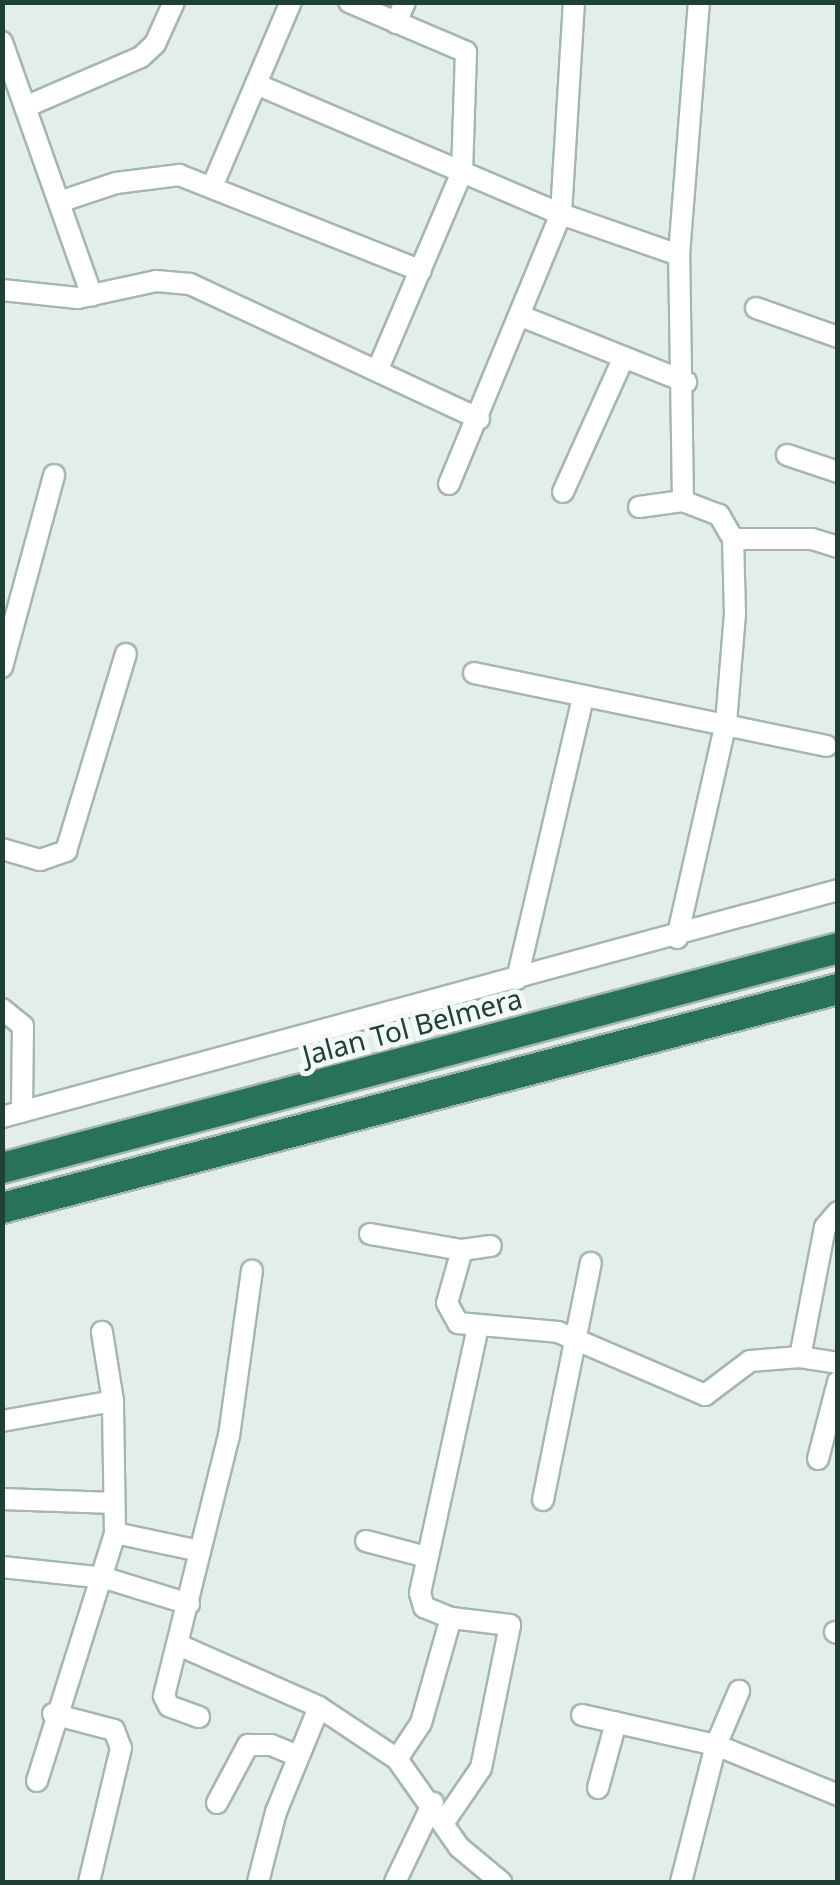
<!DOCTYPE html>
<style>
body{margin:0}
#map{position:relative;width:840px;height:1885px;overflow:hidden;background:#e2eee7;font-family:"Noto Sans",sans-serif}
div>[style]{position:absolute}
.roads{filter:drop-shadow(2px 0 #a4b7ae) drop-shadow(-2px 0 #a4b7ae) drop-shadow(0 2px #a4b7ae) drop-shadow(0 -2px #a4b7ae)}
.minor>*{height:20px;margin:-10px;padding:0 10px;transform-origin:10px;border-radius:10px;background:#fff}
.motorway>*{height:30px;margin:-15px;padding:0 15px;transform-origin:15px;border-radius:15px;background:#28715a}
span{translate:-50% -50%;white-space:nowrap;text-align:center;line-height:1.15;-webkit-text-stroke:10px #f3faf5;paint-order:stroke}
.street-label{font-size:28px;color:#1f4135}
.frame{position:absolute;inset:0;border:5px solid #1f4135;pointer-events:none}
</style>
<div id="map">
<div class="roads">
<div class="minor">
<i style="left:349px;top:2px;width:127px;rotate:23.1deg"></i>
<i style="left:466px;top:52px;width:120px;rotate:91.9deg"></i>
<i style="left:462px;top:172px;width:216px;rotate:113.1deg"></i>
<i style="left:396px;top:23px;width:23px;rotate:-67deg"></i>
<i style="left:2px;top:42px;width:269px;rotate:70.5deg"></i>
<i style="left:256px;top:84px;width:332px;rotate:23.1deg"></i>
<i style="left:561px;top:214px;width:125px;rotate:19.2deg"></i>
<i style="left:25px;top:107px;width:126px;rotate:-23.3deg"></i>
<i style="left:141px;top:57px;width:19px;rotate:-43deg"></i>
<i style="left:155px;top:44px;width:46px;rotate:-65.7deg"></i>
<i style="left:212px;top:187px;width:201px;rotate:-66.9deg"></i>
<i style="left:59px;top:202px;width:60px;rotate:-18.4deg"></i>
<i style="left:116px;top:183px;width:64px;rotate:-7.2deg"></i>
<i style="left:179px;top:175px;width:260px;rotate:21.6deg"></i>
<i style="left:2px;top:290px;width:76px;rotate:6deg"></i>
<i style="left:78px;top:298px;width:80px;rotate:-12.3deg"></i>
<i style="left:156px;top:281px;width:34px;rotate:5deg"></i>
<i style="left:190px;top:284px;width:319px;rotate:25deg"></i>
<i style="left:756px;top:308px;width:87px;rotate:19.5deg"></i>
<i style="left:521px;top:316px;width:178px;rotate:21.8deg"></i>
<i style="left:787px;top:455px;width:54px;rotate:18.4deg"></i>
<i style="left:449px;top:484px;width:292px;rotate:-67.5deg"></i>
<i style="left:561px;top:214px;width:212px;rotate:-86.5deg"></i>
<i style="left:563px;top:492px;width:148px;rotate:-65.7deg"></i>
<i style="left:639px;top:507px;width:44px;rotate:-7.8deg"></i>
<i style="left:733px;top:539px;width:79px"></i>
<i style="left:812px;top:539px;width:27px;rotate:17deg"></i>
<i style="left:2px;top:667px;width:199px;rotate:-74.8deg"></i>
<i style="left:474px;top:673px;width:360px;rotate:11.7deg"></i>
<i style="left:2px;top:849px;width:40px;rotate:16deg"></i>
<i style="left:40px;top:860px;width:28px;rotate:-19deg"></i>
<i style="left:66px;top:851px;width:206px;rotate:-73.1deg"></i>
<i style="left:677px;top:938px;width:221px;rotate:-77.2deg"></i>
<i style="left:726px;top:723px;width:109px;rotate:-85.3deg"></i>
<i style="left:735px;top:614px;width:75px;rotate:-91.5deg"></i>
<i style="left:733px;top:539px;width:28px;rotate:-120deg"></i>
<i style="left:719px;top:515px;width:39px;rotate:-159deg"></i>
<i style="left:683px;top:501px;width:246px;rotate:-90.9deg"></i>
<i style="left:679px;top:255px;width:254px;rotate:-85.5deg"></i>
<i style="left:517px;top:979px;width:289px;rotate:-76.8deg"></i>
<i style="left:2px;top:1009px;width:27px;rotate:39deg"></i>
<i style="left:23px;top:1026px;width:86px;rotate:90.7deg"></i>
<i style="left:2px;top:1117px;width:866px;rotate:-15.19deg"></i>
<i style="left:370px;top:1234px;width:93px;rotate:9.9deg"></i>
<i style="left:462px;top:1250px;width:29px;rotate:-8deg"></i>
<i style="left:462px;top:1250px;width:55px;rotate:105.8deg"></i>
<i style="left:447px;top:1303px;width:23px;rotate:61deg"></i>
<i style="left:458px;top:1323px;width:100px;rotate:5.1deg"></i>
<i style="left:558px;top:1332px;width:160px;rotate:23.2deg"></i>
<i style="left:705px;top:1395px;width:56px;rotate:-37.1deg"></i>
<i style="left:750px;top:1361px;width:50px;rotate:-4.6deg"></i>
<i style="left:800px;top:1357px;width:38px;rotate:9deg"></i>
<i style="left:800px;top:1357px;width:132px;rotate:-79.1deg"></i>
<i style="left:825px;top:1227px;width:20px;rotate:-49deg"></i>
<i style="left:2px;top:1421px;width:113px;rotate:-10.2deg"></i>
<i style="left:818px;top:1459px;width:80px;rotate:-75.4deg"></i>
<i style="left:2px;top:1499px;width:112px;rotate:2deg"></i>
<i style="left:543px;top:1500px;width:242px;rotate:-78.6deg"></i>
<i style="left:115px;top:1533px;width:87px;rotate:12deg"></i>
<i style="left:366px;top:1541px;width:62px;rotate:14.9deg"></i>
<i style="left:2px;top:1567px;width:104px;rotate:6.1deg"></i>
<i style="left:105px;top:1578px;width:88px;rotate:17.2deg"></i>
<i style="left:835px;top:1632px;width:3px;rotate:18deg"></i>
<i style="left:181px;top:1646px;width:151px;rotate:23.8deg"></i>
<i style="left:319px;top:1707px;width:94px;rotate:33.7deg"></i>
<i style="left:397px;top:1759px;width:108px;rotate:54.8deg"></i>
<i style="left:459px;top:1847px;width:55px;rotate:39.8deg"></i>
<i style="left:53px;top:1714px;width:63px;rotate:14.7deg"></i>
<i style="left:114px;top:1730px;width:19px;rotate:69deg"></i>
<i style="left:121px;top:1748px;width:138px;rotate:103.4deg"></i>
<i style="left:582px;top:1715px;width:137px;rotate:12.6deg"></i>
<i style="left:716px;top:1745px;width:132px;rotate:22.3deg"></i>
<i style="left:199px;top:1717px;width:32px;rotate:-160deg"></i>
<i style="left:169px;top:1706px;width:11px;rotate:-117deg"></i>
<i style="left:164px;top:1696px;width:268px;rotate:-76deg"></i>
<i style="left:229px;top:1436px;width:167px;rotate:-82.1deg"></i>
<i style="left:397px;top:1759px;width:43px;rotate:-56.3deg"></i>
<i style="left:421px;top:1723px;width:109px;rotate:-74.1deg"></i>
<i style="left:451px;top:1618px;width:29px;rotate:-158deg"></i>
<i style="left:424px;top:1607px;width:15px;rotate:-106deg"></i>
<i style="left:420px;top:1593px;width:271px;rotate:-77.7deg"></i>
<i style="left:37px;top:1781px;width:260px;rotate:-72.5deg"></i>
<i style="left:115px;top:1533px;width:132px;rotate:-90.9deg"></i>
<i style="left:113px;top:1401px;width:70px;rotate:-99.1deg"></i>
<i style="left:598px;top:1788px;width:68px;rotate:-74.7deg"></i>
<i style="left:217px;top:1803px;width:66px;rotate:-61.9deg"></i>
<i style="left:248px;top:1745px;width:23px"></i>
<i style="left:271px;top:1745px;width:29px;rotate:22deg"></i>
<i style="left:444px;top:1822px;width:65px;rotate:-55.6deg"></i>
<i style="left:481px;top:1768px;width:146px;rotate:-78.5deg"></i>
<i style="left:510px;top:1625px;width:59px;rotate:-173.2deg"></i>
<i style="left:258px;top:1882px;width:72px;rotate:-75.6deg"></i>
<i style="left:276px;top:1812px;width:113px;rotate:-67.7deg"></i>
<i style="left:395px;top:1882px;width:88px;rotate:-64.3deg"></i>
<i style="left:681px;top:1882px;width:141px;rotate:-75.7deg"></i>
<i style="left:716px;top:1745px;width:59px;rotate:-66.9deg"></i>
</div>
<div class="motorway">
<i style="left:2px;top:1168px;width:864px;rotate:-14.74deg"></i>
<i style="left:2px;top:1208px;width:864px;rotate:-14.68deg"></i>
</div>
</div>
<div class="street-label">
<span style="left:412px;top:1026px;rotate:-15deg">Jalan Tol Belmera</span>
</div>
<div class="frame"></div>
</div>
